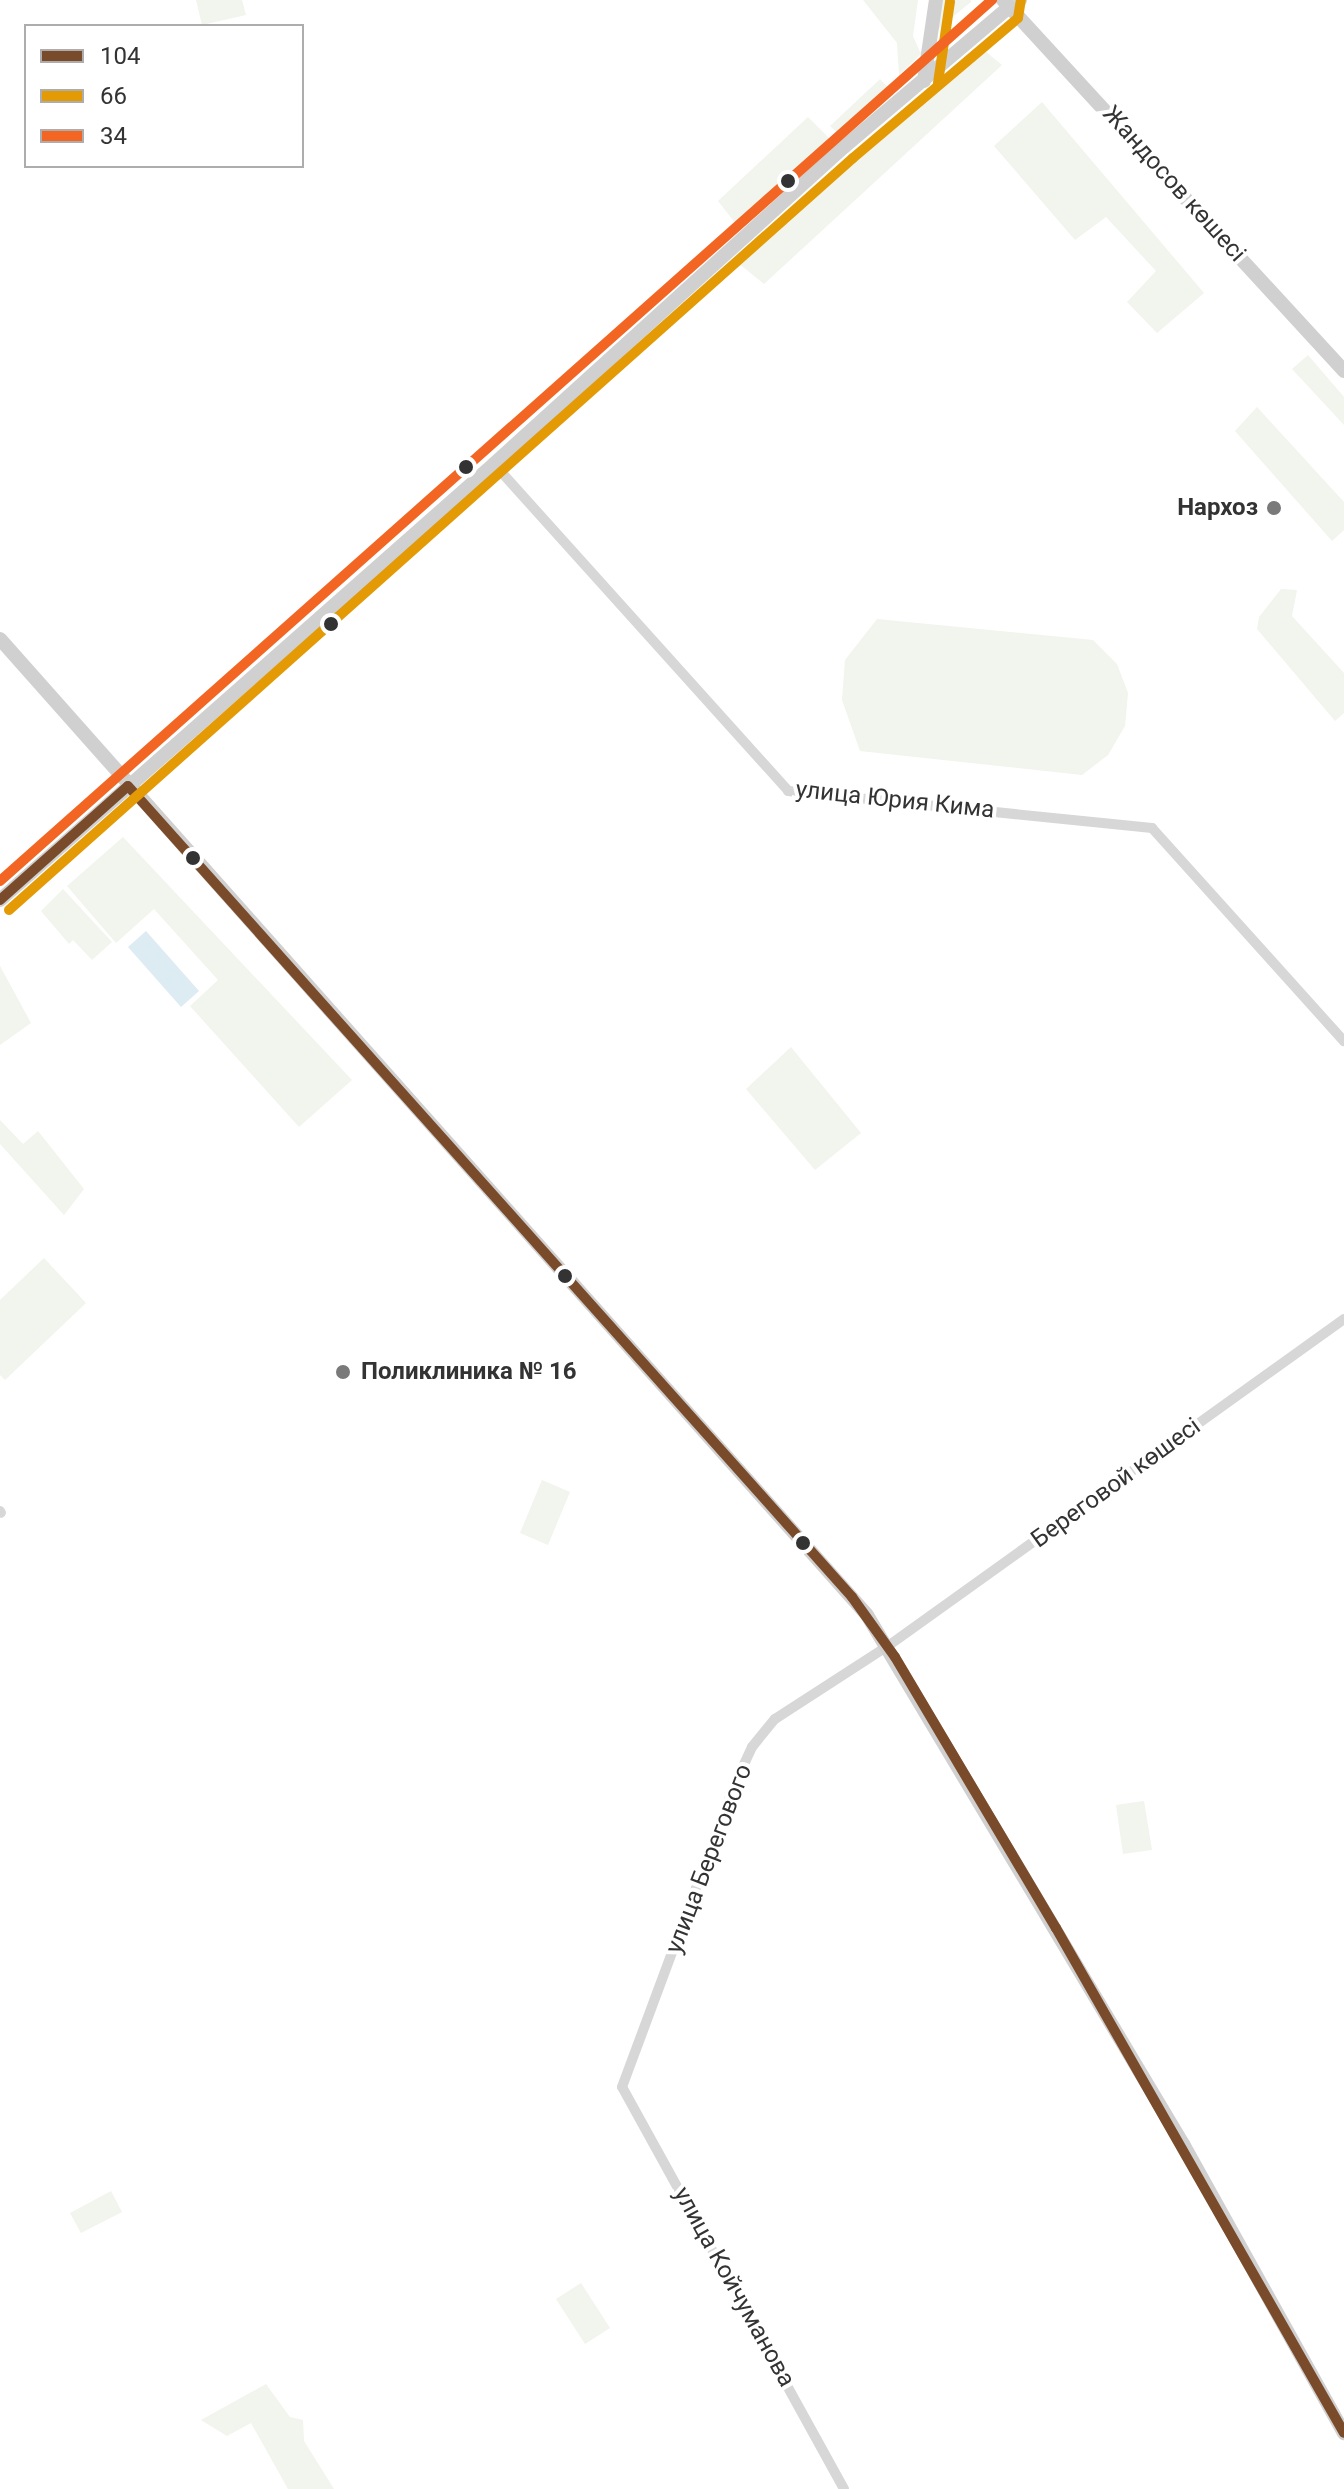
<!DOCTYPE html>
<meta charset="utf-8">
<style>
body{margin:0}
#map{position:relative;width:1344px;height:2489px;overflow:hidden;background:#fff;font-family:Roboto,sans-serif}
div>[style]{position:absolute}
.green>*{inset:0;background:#f1f5ed}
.water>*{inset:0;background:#ddebf3}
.minor>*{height:10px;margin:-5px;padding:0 5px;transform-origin:5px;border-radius:5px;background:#d7d7d7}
.tertiary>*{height:12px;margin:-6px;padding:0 6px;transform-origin:6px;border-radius:6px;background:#d7d7d7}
.secondary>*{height:14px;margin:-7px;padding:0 7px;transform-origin:7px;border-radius:7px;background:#d0d0d0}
.bus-1>*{height:10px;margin:-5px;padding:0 5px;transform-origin:5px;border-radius:5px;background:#7a4b2a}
.bus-2>*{height:10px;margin:-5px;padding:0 5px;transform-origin:5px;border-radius:5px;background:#e39a05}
.bus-3>*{height:10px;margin:-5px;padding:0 5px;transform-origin:5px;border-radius:5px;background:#f26522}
.dots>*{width:22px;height:22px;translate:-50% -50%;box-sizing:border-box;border:4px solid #fff;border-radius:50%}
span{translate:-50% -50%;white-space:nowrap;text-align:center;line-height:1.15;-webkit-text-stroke:8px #fff;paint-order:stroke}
.street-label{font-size:24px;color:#333}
.poi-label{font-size:24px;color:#333;font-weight:700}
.right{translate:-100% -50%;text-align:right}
.left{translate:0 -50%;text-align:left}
.legend{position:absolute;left:24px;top:24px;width:280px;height:144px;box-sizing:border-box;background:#fff;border:2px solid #adadad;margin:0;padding:10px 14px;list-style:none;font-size:24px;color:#333}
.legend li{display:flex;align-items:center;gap:16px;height:40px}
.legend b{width:40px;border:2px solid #adadad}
</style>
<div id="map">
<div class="green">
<i style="clip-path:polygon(196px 0,242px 0,246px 15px,202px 25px)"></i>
<i style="clip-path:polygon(863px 0,918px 0,913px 36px,921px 54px,899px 75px,897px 43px)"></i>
<i style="clip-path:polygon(938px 0,971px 0,971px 2px,937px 30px)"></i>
<i style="clip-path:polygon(980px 47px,1002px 65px,764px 284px,737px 262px)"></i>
<i style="clip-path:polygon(880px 79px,894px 94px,843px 138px,830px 126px)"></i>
<i style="clip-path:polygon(1042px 102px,1204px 293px,1157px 333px,1127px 302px,1156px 271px,1106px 217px,1075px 240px,994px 146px)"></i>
<i style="clip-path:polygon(808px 117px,835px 144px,746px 225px,736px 224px,718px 201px)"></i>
<i style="clip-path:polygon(1308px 355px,1344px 397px,1344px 425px,1292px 369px)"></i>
<i style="clip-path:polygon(1257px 407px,1344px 502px,1344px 530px,1332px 541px,1235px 431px)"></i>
<i style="clip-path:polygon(1281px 589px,1297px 590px,1292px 616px,1344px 673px,1344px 713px,1335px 721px,1257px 629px,1259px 617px)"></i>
<i style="clip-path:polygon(877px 619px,1093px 640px,1117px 664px,1128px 693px,1125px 726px,1108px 755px,1082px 775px,860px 751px,842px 700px,845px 660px)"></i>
<i style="clip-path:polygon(123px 837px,352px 1080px,299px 1127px,190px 1006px,218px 980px,154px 909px,116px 943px,67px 886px)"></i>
<i style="clip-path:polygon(63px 889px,112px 942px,92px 960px,73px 940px,69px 944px,41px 911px)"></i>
<i style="clip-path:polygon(0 966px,31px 1023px,0 1045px)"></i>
<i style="clip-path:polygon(791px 1047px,861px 1133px,815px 1170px,746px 1089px)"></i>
<i style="clip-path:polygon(0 1120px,23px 1144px,38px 1131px,84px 1189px,64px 1215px,0 1144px)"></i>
<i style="clip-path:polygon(44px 1258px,86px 1303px,5px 1380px,0 1375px,0 1300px)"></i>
<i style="clip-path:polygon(542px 1480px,570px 1492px,548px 1545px,520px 1533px)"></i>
<i style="clip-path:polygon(1144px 1801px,1152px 1850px,1123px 1854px,1116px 1805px)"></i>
<i style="clip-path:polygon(111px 2191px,122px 2212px,81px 2233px,70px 2213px)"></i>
<i style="clip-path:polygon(581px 2283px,610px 2328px,585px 2344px,556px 2299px)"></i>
<i style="clip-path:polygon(266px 2384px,290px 2417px,303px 2420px,304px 2441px,334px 2489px,288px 2489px,251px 2423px,227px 2436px,201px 2420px)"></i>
</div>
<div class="water">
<i style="clip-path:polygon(146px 931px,199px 991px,181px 1007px,128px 947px)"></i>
</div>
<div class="minor">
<i style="left:494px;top:464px;width:440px;rotate:48deg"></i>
<i style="left:788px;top:791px;width:366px;rotate:5.8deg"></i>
<i style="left:1152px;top:828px;width:287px;rotate:48deg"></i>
<i style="left:0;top:1511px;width:2px;rotate:63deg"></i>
<i style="left:844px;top:2489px;width:459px;rotate:-118.9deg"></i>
<i style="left:622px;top:2087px;width:319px;rotate:-69.6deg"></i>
<i style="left:733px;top:1788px;width:45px;rotate:-65.1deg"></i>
<i style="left:752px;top:1747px;width:36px;rotate:-51deg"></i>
<i style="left:775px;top:1719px;width:135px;rotate:-32.9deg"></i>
<i style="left:888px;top:1646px;width:561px;rotate:-35.64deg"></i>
</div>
<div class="tertiary">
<i style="left:1009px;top:7px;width:14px;rotate:-30deg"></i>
</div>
<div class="secondary">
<i style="left:1003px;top:0;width:504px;rotate:47.41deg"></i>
<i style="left:924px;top:81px;width:82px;rotate:-81.6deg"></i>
<i style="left:0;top:639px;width:1305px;rotate:48.38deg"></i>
<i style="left:867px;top:1615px;width:616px;rotate:59.15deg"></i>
<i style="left:1183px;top:2144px;width:331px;rotate:60.9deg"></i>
<i style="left:0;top:900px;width:659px;rotate:-41.43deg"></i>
<i style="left:494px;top:464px;width:472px;rotate:-42.2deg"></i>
<i style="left:844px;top:147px;width:216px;rotate:-40.3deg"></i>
</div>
<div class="bus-1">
<i style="left:0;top:900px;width:171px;rotate:-41.7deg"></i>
<i style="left:128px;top:786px;width:1087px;rotate:48.24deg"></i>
<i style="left:852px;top:1597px;width:74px;rotate:54.4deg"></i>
<i style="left:895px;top:1657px;width:315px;rotate:59.3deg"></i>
<i style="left:1056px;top:1928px;width:581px;rotate:60.3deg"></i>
</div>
<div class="bus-2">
<i style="left:938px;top:83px;width:82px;rotate:-81.6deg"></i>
<i style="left:9px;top:910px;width:1130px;rotate:-41.7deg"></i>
<i style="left:853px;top:158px;width:216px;rotate:-40.3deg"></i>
<i style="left:1018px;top:18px;width:18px;rotate:-81deg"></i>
</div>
<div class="bus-3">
<i style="left:0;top:881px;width:1327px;rotate:-41.61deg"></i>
</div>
<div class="dots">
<i style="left:788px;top:181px;background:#333"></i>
<i style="left:466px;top:467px;background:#333"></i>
<i style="left:1274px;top:508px;background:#7a7a7a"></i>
<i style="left:331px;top:624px;background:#333"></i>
<i style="left:193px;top:858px;background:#333"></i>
<i style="left:565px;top:1276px;background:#333"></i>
<i style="left:343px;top:1372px;background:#7a7a7a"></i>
<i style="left:803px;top:1543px;background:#333"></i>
</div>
<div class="street-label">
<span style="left:1174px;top:184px;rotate:48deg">Жандосов көшесі</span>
<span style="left:895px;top:800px;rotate:6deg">улица Юрия Кима</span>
<span style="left:1116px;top:1483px;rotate:-36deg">Береговой көшесі</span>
<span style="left:709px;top:1859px;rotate:-69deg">улица Берегового</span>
<span style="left:734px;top:2287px;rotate:61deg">улица Койчуманова</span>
</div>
<div class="poi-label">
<span class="right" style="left:1258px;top:508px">Нархоз</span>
<span class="left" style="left:361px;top:1372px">Поликлиника № 16</span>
</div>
<ul class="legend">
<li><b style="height:10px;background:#7a4b2a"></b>104</li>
<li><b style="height:10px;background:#e39a05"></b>66</li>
<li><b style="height:10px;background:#f26522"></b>34</li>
</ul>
</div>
